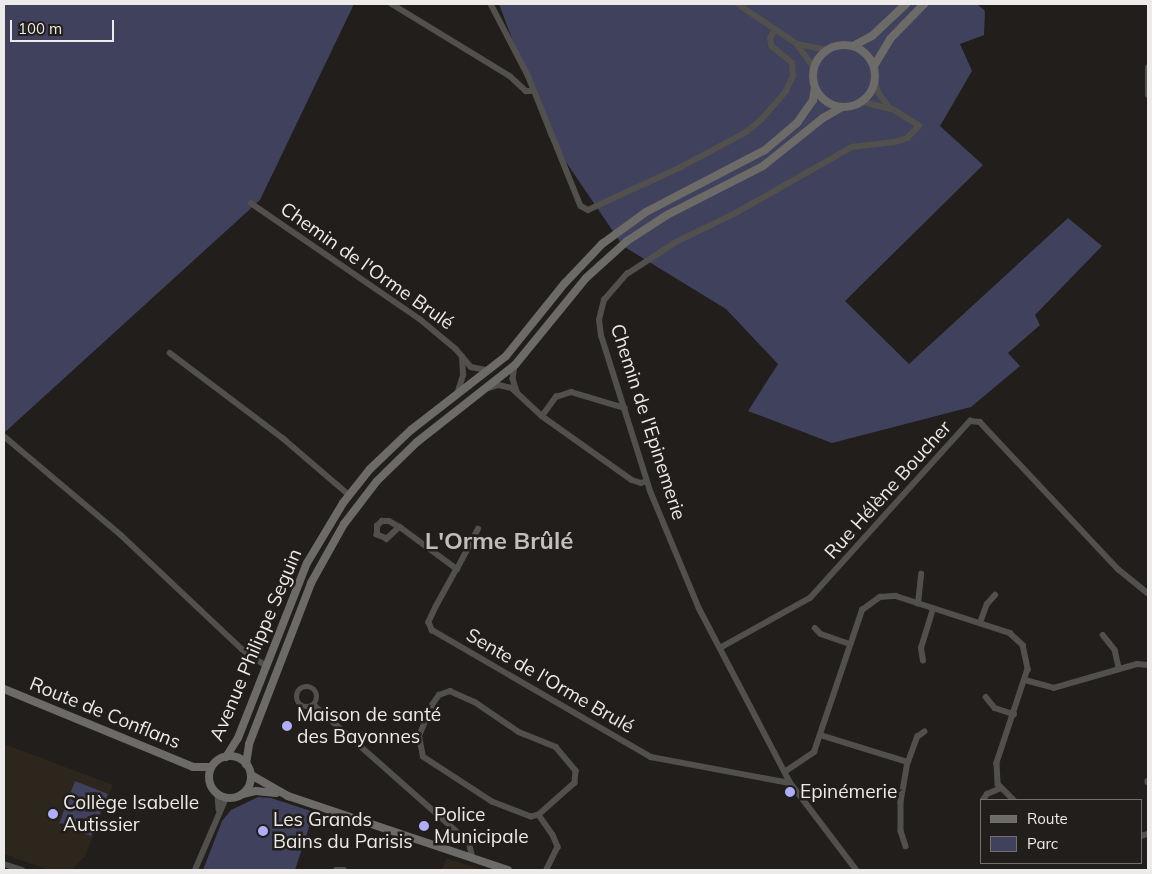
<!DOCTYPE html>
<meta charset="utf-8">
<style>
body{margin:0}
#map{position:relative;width:1152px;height:874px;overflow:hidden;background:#211e1b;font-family:Mulish,sans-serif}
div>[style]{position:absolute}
.built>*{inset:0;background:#2c261d}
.green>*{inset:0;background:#40415d}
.minor>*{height:5.5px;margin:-2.75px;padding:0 2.75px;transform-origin:2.75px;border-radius:2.75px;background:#51504d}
.minor>.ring{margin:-2.75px;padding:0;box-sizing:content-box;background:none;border:5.5px solid #51504d;border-radius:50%}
.tertiary>*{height:7px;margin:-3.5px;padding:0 3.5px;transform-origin:3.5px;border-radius:3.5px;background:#51504d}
.secondary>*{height:8px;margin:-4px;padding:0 4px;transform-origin:4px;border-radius:4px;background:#6d6b68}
.secondary>.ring{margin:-4px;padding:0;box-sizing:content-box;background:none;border:8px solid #6d6b68;border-radius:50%}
.dots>*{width:14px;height:14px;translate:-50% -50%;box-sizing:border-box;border:2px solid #211e1b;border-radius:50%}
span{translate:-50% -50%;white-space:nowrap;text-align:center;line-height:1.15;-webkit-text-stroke:5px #211e1b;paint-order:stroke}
.street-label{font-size:19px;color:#edebe9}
.poi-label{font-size:19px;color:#edebe9}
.left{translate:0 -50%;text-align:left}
.district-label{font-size:24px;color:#c2beb9;font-weight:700}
.frame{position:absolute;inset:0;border:5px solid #edebe9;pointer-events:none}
.legend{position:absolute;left:980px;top:799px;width:162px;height:65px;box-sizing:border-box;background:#211e1b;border:1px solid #73706d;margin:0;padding:6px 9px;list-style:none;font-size:15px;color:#edebe9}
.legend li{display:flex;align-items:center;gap:10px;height:25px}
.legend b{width:25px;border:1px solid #73706d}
.scale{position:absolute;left:10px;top:20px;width:104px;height:22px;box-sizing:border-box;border:2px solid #edebe9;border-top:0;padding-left:6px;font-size:15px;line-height:18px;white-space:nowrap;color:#edebe9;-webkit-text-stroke:4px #211e1b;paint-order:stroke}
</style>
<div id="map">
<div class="built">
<i style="clip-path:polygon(4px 744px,113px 785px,85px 856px,72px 870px,48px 870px,4px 854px)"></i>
<i style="clip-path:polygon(446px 858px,482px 870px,483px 870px,442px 870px)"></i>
</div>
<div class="green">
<i style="clip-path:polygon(4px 4px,354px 4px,260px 200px,4px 433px)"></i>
<i style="clip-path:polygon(499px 4px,977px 4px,985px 11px,984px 35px,960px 44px,972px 71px,940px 126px,983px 165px,845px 301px,909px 364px,1068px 218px,1102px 246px,1035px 315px,1040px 325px,1008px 353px,1020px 366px,971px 407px,832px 443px,748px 411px,778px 364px,726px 309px,623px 246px,549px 137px)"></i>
<i style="clip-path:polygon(75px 781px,108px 794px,91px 836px,59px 824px)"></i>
<i style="clip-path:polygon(258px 797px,271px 798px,314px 812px,295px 870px,203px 870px,222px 821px,231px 810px)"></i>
</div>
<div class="minor">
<i style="left:392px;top:4px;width:138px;rotate:31.4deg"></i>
<i style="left:510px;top:76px;width:22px;rotate:43deg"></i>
<i style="left:526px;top:91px;width:7px"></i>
<i style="left:491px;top:4px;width:80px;rotate:62.5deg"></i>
<i style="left:528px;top:75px;width:141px;rotate:68deg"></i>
<i style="left:581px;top:206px;width:8px;rotate:30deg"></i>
<i style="left:588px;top:210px;width:102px;rotate:-24.8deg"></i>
<i style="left:681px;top:167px;width:72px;rotate:-28deg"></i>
<i style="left:745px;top:133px;width:21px;rotate:-39deg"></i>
<i style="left:761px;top:120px;width:38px;rotate:-49deg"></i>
<i style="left:786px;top:91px;width:17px;rotate:-65deg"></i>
<i style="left:793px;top:76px;width:13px;rotate:-94deg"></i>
<i style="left:792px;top:63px;width:26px;rotate:-141deg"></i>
<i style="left:772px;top:47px;width:8px;rotate:-104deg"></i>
<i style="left:770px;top:39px;width:11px;rotate:-63deg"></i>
<i style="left:738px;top:4px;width:71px;rotate:34.1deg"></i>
<i style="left:797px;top:44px;width:29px;rotate:54deg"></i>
<i style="left:797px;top:44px;width:31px;rotate:11deg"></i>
<i style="left:875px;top:81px;width:13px;rotate:72deg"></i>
<i style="left:879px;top:93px;width:17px;rotate:54deg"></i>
<i style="left:251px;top:203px;width:205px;rotate:34.5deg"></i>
<i style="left:420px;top:319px;width:47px;rotate:39.8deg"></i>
<i style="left:456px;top:349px;width:23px;rotate:50deg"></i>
<i style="left:471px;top:367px;width:16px;rotate:11deg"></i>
<i style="left:170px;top:353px;width:143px;rotate:37deg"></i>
<i style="left:284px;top:439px;width:86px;rotate:40.7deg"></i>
<i style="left:515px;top:365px;width:14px;rotate:98deg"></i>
<i style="left:513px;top:379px;width:13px;rotate:72deg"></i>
<i style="left:489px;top:388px;width:10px;rotate:-17deg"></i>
<i style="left:499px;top:385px;width:13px;rotate:13deg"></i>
<i style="left:512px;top:388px;width:41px;rotate:43deg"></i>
<i style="left:542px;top:416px;width:110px;rotate:35.4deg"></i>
<i style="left:632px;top:480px;width:9px;rotate:18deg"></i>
<i style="left:641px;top:483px;width:6px;rotate:-18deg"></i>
<i style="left:457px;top:394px;width:20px;rotate:-72deg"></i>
<i style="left:463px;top:375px;width:18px;rotate:-93deg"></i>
<i style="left:542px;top:416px;width:24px;rotate:-54deg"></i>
<i style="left:556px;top:397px;width:16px;rotate:-18deg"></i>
<i style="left:571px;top:392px;width:56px;rotate:16.5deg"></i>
<i style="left:4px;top:436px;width:153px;rotate:40.2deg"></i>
<i style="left:121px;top:535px;width:166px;rotate:43.3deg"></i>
<i style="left:242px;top:649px;width:28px;rotate:35deg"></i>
<i style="left:400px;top:527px;width:18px;rotate:137deg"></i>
<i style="left:387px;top:539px;width:11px;rotate:-158deg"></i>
<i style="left:377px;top:535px;width:9px;rotate:-90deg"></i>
<i style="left:377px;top:526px;width:7px;rotate:-45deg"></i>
<i style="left:382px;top:521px;width:7px"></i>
<i style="left:389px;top:521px;width:13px;rotate:29deg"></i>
<i style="left:400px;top:527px;width:71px;rotate:36.4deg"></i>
<i style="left:457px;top:569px;width:43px;rotate:118.9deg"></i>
<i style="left:436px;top:607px;width:17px;rotate:115deg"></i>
<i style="left:429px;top:622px;width:9px;rotate:69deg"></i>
<i style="left:432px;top:630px;width:253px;rotate:30.1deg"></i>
<i style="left:651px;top:757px;width:141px;rotate:10.6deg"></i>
<i style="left:457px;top:569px;width:45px;rotate:-62.3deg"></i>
<i style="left:918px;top:604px;width:30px;rotate:-84deg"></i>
<i style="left:980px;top:623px;width:20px;rotate:-70deg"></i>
<i style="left:987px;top:604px;width:12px;rotate:-48deg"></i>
<i style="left:815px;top:628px;width:8px;rotate:45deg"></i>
<i style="left:821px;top:634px;width:31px;rotate:19deg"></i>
<i style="left:1103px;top:635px;width:19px;rotate:51deg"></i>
<i style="left:1115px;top:650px;width:18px;rotate:77deg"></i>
<i style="left:720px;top:648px;width:103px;rotate:-29.1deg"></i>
<i style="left:810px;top:598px;width:239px;rotate:-47.9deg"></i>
<i style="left:970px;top:421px;width:10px;rotate:6deg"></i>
<i style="left:980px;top:422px;width:202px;rotate:46.8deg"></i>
<i style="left:1118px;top:569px;width:38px;rotate:39deg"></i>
<i style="left:923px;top:661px;width:13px;rotate:-99deg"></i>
<i style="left:921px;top:648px;width:41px;rotate:-72.9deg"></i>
<i style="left:1025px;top:680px;width:30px;rotate:15deg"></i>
<i style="left:1054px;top:688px;width:86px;rotate:-16.1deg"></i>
<i style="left:1137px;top:664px;width:11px;rotate:5deg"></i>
<i class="ring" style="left:297px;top:687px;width:14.5px;height:14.5px"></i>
<i style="left:450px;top:691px;width:27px;rotate:24deg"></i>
<i style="left:475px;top:702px;width:53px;rotate:34.3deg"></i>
<i style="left:519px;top:732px;width:40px;rotate:22deg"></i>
<i style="left:556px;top:747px;width:31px;rotate:50deg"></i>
<i style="left:576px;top:771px;width:12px;rotate:95deg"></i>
<i style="left:575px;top:783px;width:48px;rotate:138.4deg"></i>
<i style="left:539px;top:815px;width:8px;rotate:166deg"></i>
<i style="left:531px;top:817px;width:42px;rotate:-159deg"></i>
<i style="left:492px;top:802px;width:82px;rotate:-146.9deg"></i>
<i style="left:423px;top:757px;width:21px;rotate:-101deg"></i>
<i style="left:419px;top:736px;width:34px;rotate:-67deg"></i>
<i style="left:432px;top:705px;width:12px;rotate:-55deg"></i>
<i style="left:439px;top:695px;width:12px;rotate:-20deg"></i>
<i style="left:986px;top:697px;width:14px;rotate:51deg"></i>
<i style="left:995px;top:708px;width:20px;rotate:18deg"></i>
<i style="left:314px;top:705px;width:207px;rotate:41.5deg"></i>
<i style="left:469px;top:842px;width:16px;rotate:76deg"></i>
<i style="left:820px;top:735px;width:92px;rotate:17.1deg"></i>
<i style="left:908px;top:762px;width:41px;rotate:99.9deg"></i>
<i style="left:901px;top:802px;width:29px;rotate:90deg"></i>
<i style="left:901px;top:831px;width:16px;rotate:72deg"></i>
<i style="left:908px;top:762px;width:27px;rotate:-70deg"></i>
<i style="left:917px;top:737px;width:9px;rotate:-36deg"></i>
<i style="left:786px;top:771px;width:34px;rotate:-34deg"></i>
<i style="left:814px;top:752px;width:150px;rotate:-71.3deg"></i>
<i style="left:862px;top:610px;width:22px;rotate:-36deg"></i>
<i style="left:880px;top:597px;width:16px;rotate:-4deg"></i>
<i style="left:896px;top:596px;width:120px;rotate:18deg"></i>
<i style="left:1010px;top:633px;width:18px;rotate:43deg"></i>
<i style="left:1023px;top:645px;width:25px;rotate:78deg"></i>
<i style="left:1028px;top:669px;width:99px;rotate:108.3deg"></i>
<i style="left:997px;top:763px;width:21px;rotate:87deg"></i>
<i style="left:998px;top:784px;width:23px;rotate:45deg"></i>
<i style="left:1148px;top:781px;width:1px;rotate:90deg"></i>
<i style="left:218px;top:795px;width:14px;rotate:86deg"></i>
<i style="left:983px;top:800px;width:7px;rotate:-56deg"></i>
<i style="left:987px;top:794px;width:15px;rotate:-23deg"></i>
<i style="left:539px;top:815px;width:24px;rotate:55deg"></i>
<i style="left:553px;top:835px;width:13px;rotate:67deg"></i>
<i style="left:558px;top:847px;width:25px;rotate:116deg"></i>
<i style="left:1141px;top:836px;width:7px;rotate:-16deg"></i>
<i style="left:4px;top:864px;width:19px;rotate:18deg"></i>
<i style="left:195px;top:870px;width:78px;rotate:-66.7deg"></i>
<i style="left:336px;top:870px;width:8px"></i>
<i style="left:856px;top:870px;width:109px;rotate:-127.2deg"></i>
<i style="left:790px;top:783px;width:196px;rotate:-117.6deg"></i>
<i style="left:699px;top:609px;width:128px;rotate:-112.6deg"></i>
<i style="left:650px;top:491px;width:163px;rotate:-107.5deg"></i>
<i style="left:601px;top:336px;width:16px;rotate:-97deg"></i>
<i style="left:599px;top:320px;width:21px;rotate:-76deg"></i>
<i style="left:604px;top:300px;width:35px;rotate:-49deg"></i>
<i style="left:627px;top:274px;width:59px;rotate:-33.1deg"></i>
<i style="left:676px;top:242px;width:64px;rotate:-25.8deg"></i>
<i style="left:734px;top:214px;width:136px;rotate:-29.6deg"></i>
<i style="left:852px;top:147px;width:43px;rotate:-6.6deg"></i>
<i style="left:895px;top:142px;width:13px;rotate:-18deg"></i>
<i style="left:907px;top:138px;width:17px;rotate:-45deg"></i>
<i style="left:919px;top:126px;width:31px;rotate:-148deg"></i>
<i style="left:893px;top:110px;width:32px;rotate:-166deg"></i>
</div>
<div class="tertiary">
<i style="left:1148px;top:67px;width:27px;rotate:90deg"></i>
</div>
<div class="secondary">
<i class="ring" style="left:813px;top:45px;width:54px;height:54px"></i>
<i style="left:853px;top:46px;width:21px;rotate:-28deg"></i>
<i style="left:872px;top:36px;width:47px;rotate:-43.3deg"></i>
<i style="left:874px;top:66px;width:31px;rotate:-59deg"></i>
<i style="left:890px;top:39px;width:49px;rotate:-45.8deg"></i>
<i style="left:4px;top:689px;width:204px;rotate:22.4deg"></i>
<i style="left:193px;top:767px;width:18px"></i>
<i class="ring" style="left:209px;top:756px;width:34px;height:34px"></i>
<i style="left:226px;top:757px;width:22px;rotate:-58deg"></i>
<i style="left:238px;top:738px;width:188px;rotate:-68.5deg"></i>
<i style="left:307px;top:563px;width:70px;rotate:-59deg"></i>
<i style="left:343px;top:503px;width:43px;rotate:-51.5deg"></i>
<i style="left:370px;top:469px;width:57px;rotate:-43.6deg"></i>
<i style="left:411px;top:430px;width:120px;rotate:-37.9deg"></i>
<i style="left:506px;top:356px;width:94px;rotate:-51.1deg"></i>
<i style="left:565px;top:283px;width:54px;rotate:-46.5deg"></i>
<i style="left:602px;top:244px;width:54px;rotate:-36deg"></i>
<i style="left:646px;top:212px;width:134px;rotate:-27.5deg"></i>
<i style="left:765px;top:150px;width:42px;rotate:-40.2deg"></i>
<i style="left:797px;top:123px;width:28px;rotate:-55deg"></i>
<i style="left:813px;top:100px;width:12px;rotate:-81deg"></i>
<i style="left:246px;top:764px;width:20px;rotate:-81deg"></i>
<i style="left:249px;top:744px;width:173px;rotate:-68.9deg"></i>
<i style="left:311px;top:583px;width:68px;rotate:-60.8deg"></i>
<i style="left:344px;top:524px;width:54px;rotate:-52.5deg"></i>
<i style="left:377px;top:481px;width:56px;rotate:-44.3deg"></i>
<i style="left:417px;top:442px;width:125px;rotate:-38.2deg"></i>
<i style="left:515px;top:365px;width:112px;rotate:-50.8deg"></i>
<i style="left:586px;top:278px;width:55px;rotate:-42.1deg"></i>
<i style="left:627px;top:241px;width:48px;rotate:-33deg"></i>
<i style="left:667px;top:215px;width:108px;rotate:-27deg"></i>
<i style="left:763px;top:166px;width:77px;rotate:-38.7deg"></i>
<i style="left:823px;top:118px;width:22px;rotate:-30deg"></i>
<i style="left:251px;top:775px;width:43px;rotate:29.6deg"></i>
<i style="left:288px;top:796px;width:232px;rotate:18.6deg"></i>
<i style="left:243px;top:794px;width:13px;rotate:-13deg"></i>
<i style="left:256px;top:791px;width:20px;rotate:6deg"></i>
</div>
<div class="dots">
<i style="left:287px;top:726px;background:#aeaefb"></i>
<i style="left:790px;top:792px;background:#aeaefb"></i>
<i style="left:53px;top:814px;background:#aeaefb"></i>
<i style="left:424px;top:826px;background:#aeaefb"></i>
<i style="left:263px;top:831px;background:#aeaefb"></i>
</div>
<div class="street-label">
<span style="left:367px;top:266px;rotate:35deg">Chemin de l'Orme Brulé</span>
<span style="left:648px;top:422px;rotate:72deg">Chemin de l'Epinemerie</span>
<span style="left:888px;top:490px;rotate:-48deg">Rue Hélène Boucher</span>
<span style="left:256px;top:645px;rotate:-67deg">Avenue Philippe Seguin</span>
<span style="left:550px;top:681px;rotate:30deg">Sente de l'Orme Brulé</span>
<span style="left:105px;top:713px;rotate:22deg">Route de Conflans</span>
</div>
<div class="poi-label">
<span class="left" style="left:297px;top:726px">Maison de santé<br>des Bayonnes</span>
<span class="left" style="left:800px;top:792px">Epinémerie</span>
<span class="left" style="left:63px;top:814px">Collège Isabelle<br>Autissier</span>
<span class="left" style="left:434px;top:826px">Police<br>Municipale</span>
<span class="left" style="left:273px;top:831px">Les Grands<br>Bains du Parisis</span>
</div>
<div class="district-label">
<span style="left:499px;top:541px">L'Orme Brûlé</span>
</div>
<div class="frame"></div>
<ul class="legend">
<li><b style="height:6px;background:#6d6b68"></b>Route</li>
<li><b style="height:14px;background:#40415d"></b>Parc</li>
</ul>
<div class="scale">100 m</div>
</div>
